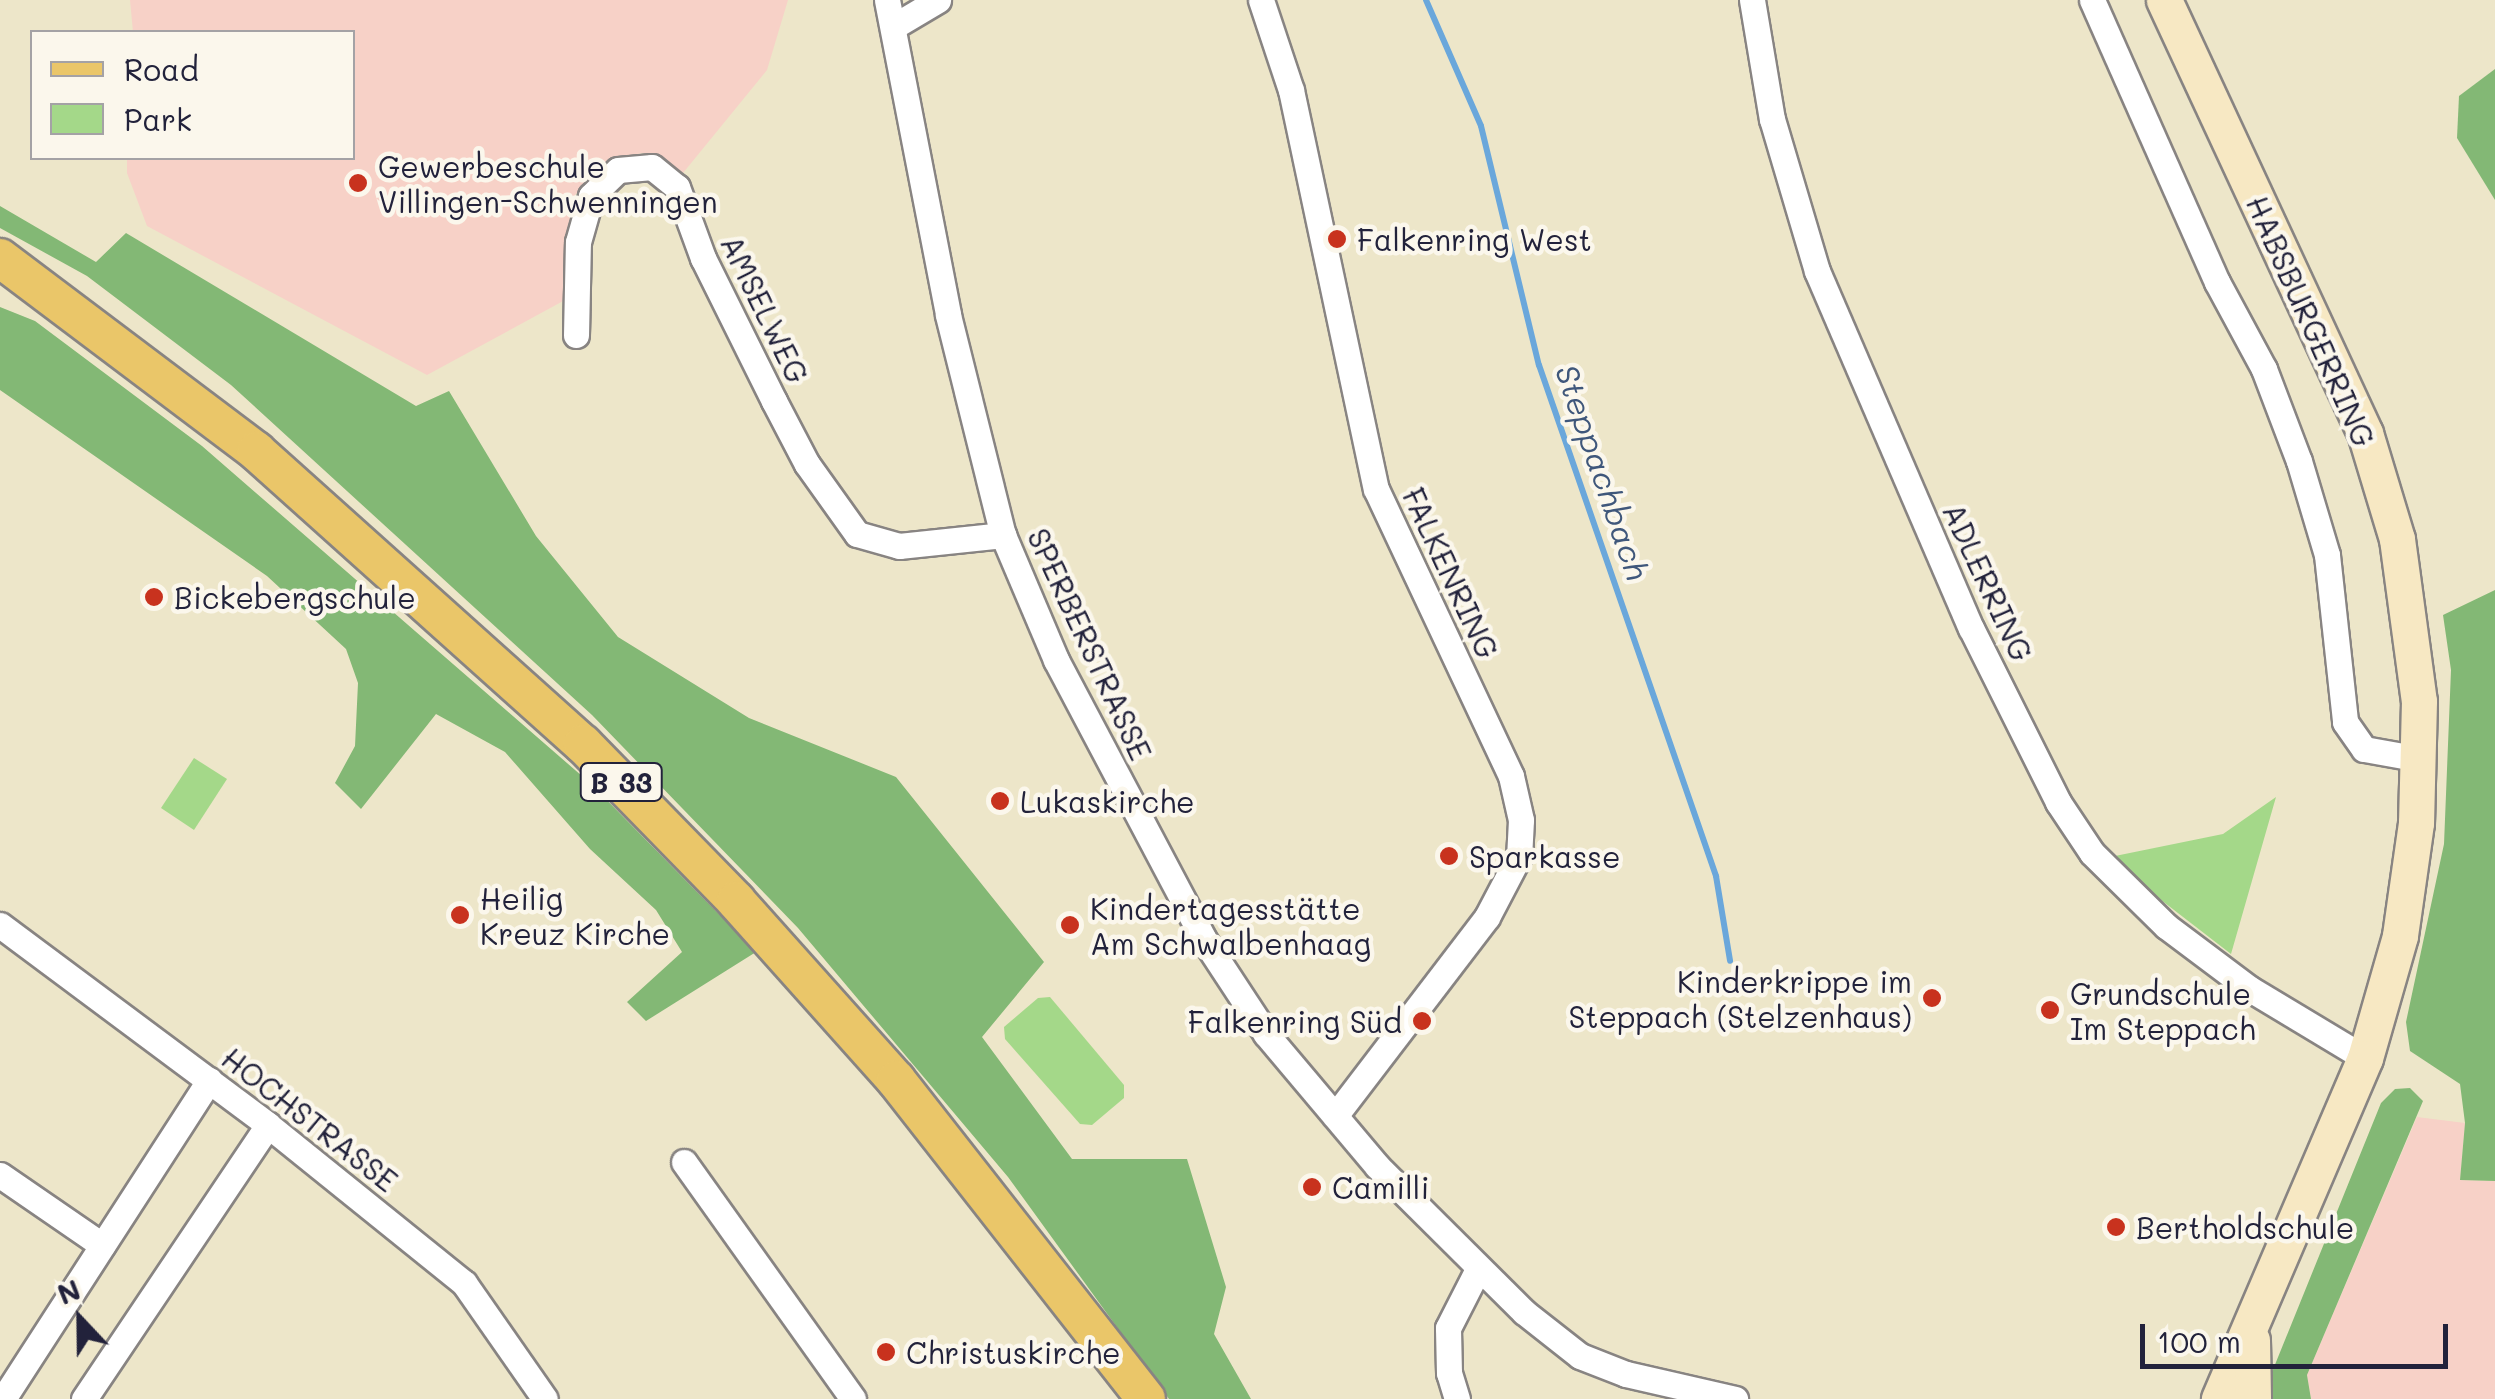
<!DOCTYPE html>
<meta charset="utf-8">
<style>
body{margin:0}
#map{position:relative;width:2495px;height:1399px;overflow:hidden;background:#ede6c9;font-family:Mali,sans-serif}
div>[style]{position:absolute}
.built>*{inset:0;background:#f7d1c7}
.green>*{inset:0;background:#a4d889}
.forest>*{inset:0;background:#83b875}
.stream>*{height:6px;margin:-3px;padding:0 3px;transform-origin:3px;border-radius:3px;background:#6aa7db}
.roads{filter:drop-shadow(2px 0 #888482) drop-shadow(-2px 0 #888482) drop-shadow(0 2px #888482) drop-shadow(0 -2px #888482)}
.street>*{height:25px;margin:-12.5px;padding:0 12.5px;transform-origin:12.5px;border-radius:12.5px;background:#fff}
.secondary>*{height:35px;margin:-17.5px;padding:0 17.5px;transform-origin:17.5px;border-radius:17.5px;background:#f7e8c3}
.primary>*{height:38px;margin:-19px;padding:0 19px;transform-origin:19px;border-radius:19px;background:#eac669}
.dots>*{width:28px;height:28px;translate:-50% -50%;box-sizing:border-box;border:5px solid #fbf7ec;border-radius:50%}
span{translate:-50% -50%;white-space:nowrap;text-align:center;line-height:1.15;-webkit-text-stroke:9px #fbf7ec;paint-order:stroke}
.shield-label span{padding:2px 8px;background:#fbf7ec;border:2px solid;border-radius:8px;-webkit-text-stroke-width:0}
.shield-label{font-size:28px;color:#22223b;font-weight:700}
.poi-label{font-size:30px;color:#22223b}
.left{translate:0 -50%;text-align:left}
.right{translate:-100% -50%;text-align:right}
.street-label{font-size:30px;color:#22223b}
.water-label{font-size:32px;color:#3f577b;font-style:italic}
.legend{position:absolute;left:30px;top:30px;width:325px;height:130px;box-sizing:border-box;background:#fbf7ec;border:2px solid #a4a2a5;margin:0;padding:12px 18px;list-style:none;font-size:30px;color:#22223b}
.legend li{display:flex;align-items:center;gap:20px;height:50px}
.legend b{width:50px;border:2px solid #a4a2a5}
.north{position:absolute;left:30px;top:1269px;width:100px;height:100px;-webkit-text-stroke:8px #fbf7ec;paint-order:stroke;rotate:338deg;font-size:28px;font-weight:700;line-height:40px;text-align:center;color:#22223b}
.north::after{content:'';display:block;margin:auto;width:35px;height:45px;background:#22223b;clip-path:polygon(50% 0,100% 100%,50% 72%,0 100%)}
.scale{position:absolute;left:2140px;top:1324px;width:308px;height:45px;box-sizing:border-box;border:5px solid #22223b;border-top:0;padding-left:12px;font-size:30px;line-height:35px;white-space:nowrap;color:#22223b;-webkit-text-stroke:8px #fbf7ec;paint-order:stroke}
</style>
<div id="map">
<div class="built">
<i style="clip-path:polygon(130px 0,788px 0,767px 70px,683px 173px,643px 153px,609px 159px,575px 195px,565px 300px,427px 375px,147px 226px,127px 173px,127px 158px,352px 158px,352px 32px,133px 32px)"></i>
<i style="clip-path:polygon(2417px 1117px,2465px 1123px,2460px 1180px,2495px 1181px,2495px 1399px,2311px 1399px,2307px 1375px)"></i>
</div>
<div class="green">
<i style="clip-path:polygon(194px 758px,227px 779px,194px 830px,161px 808px)"></i>
<i style="clip-path:polygon(2276px 797px,2231px 954px,2152px 893px,2115px 856px,2223px 834px)"></i>
<i style="clip-path:polygon(1050px 997px,1124px 1085px,1124px 1098px,1092px 1125px,1080px 1124px,1005px 1039px,1004px 1027px,1038px 998px)"></i>
</div>
<div class="forest">
<i style="clip-path:polygon(2495px 69px,2495px 200px,2457px 138px,2459px 96px)"></i>
<i style="clip-path:polygon(0 206px,96px 262px,126px 233px,416px 406px,449px 391px,536px 536px,618px 637px,749px 718px,896px 777px,1044px 962px,982px 1037px,1072px 1159px,1187px 1159px,1226px 1287px,1214px 1334px,1251px 1399px,1169px 1399px,1008px 1177px,798px 928px,592px 715px,231px 385px,87px 276px,0 228px)"></i>
<i style="clip-path:polygon(0 307px,35px 321px,202px 446px,590px 783px,756px 952px,646px 1021px,627px 1002px,682px 952px,656px 910px,590px 849px,505px 752px,436px 714px,361px 809px,335px 783px,355px 746px,358px 683px,346px 649px,267px 576px,0 390px)"></i>
<i style="clip-path:polygon(2495px 590px,2495px 1181px,2460px 1180px,2465px 1123px,2460px 1084px,2410px 1051px,2406px 1022px,2444px 844px,2451px 670px,2443px 615px)"></i>
<i style="clip-path:polygon(2410px 1088px,2423px 1101px,2307px 1375px,2311px 1399px,2269px 1399px,2272px 1372px,2381px 1103px,2395px 1089px)"></i>
</div>
<div class="stream">
<i style="left:1426px;top:0;width:137px;rotate:66.4deg"></i>
<i style="left:1481px;top:126px;width:246px;rotate:76.4deg"></i>
<i style="left:1539px;top:365px;width:541px;rotate:70.89deg"></i>
<i style="left:1716px;top:876px;width:86px;rotate:80.6deg"></i>
</div>
<div class="roads">
<div class="street">
<i style="left:887px;top:0;width:321px;rotate:79deg"></i>
<i style="left:948px;top:315px;width:227px;rotate:76deg"></i>
<i style="left:1003px;top:535px;width:136px;rotate:67deg"></i>
<i style="left:1056px;top:660px;width:314px;rotate:62.1deg"></i>
<i style="left:1203px;top:938px;width:115px;rotate:56.7deg"></i>
<i style="left:1266px;top:1034px;width:172px;rotate:49.9deg"></i>
<i style="left:1377px;top:1166px;width:207px;rotate:44.8deg"></i>
<i style="left:1524px;top:1312px;width:71px;rotate:38.2deg"></i>
<i style="left:1580px;top:1356px;width:49px;rotate:21.4deg"></i>
<i style="left:1626px;top:1374px;width:112px;rotate:12.9deg"></i>
<i style="left:1261px;top:0;width:95px;rotate:71.6deg"></i>
<i style="left:1291px;top:90px;width:408px;rotate:78deg"></i>
<i style="left:1376px;top:489px;width:317px;rotate:64.8deg"></i>
<i style="left:1511px;top:776px;width:45px;rotate:77.2deg"></i>
<i style="left:1521px;top:820px;width:36px;rotate:93deg"></i>
<i style="left:1519px;top:856px;width:69px;rotate:117.7deg"></i>
<i style="left:1487px;top:917px;width:250px;rotate:127.4deg"></i>
<i style="left:1752px;top:0;width:121px;rotate:80.5deg"></i>
<i style="left:1772px;top:119px;width:159px;rotate:73.5deg"></i>
<i style="left:1817px;top:271px;width:389px;rotate:66.7deg"></i>
<i style="left:1971px;top:628px;width:195px;rotate:63.4deg"></i>
<i style="left:2058px;top:802px;width:61px;rotate:56.3deg"></i>
<i style="left:2092px;top:853px;width:104px;rotate:44.6deg"></i>
<i style="left:2166px;top:926px;width:105px;rotate:36.9deg"></i>
<i style="left:2250px;top:989px;width:134px;rotate:31deg"></i>
<i style="left:2092px;top:0;width:308px;rotate:66.1deg"></i>
<i style="left:2217px;top:282px;width:99px;rotate:61.6deg"></i>
<i style="left:2264px;top:369px;width:98px;rotate:69.2deg"></i>
<i style="left:2299px;top:461px;width:98px;rotate:73.4deg"></i>
<i style="left:2327px;top:555px;width:168px;rotate:83.8deg"></i>
<i style="left:2345px;top:722px;width:33px;rotate:55deg"></i>
<i style="left:2364px;top:749px;width:57px;rotate:10.1deg"></i>
<i style="left:896px;top:25px;width:49px;rotate:-30.8deg"></i>
<i style="left:576px;top:335px;width:93px;rotate:-88.8deg"></i>
<i style="left:578px;top:242px;width:48px;rotate:-74.2deg"></i>
<i style="left:591px;top:196px;width:37px;rotate:-44deg"></i>
<i style="left:618px;top:170px;width:34px;rotate:-5deg"></i>
<i style="left:652px;top:167px;width:32px;rotate:39deg"></i>
<i style="left:677px;top:187px;width:76px;rotate:69.9deg"></i>
<i style="left:703px;top:258px;width:160px;rotate:63.6deg"></i>
<i style="left:774px;top:401px;width:71px;rotate:62.4deg"></i>
<i style="left:807px;top:464px;width:86px;rotate:54.5deg"></i>
<i style="left:857px;top:534px;width:44px;rotate:15.9deg"></i>
<i style="left:899px;top:546px;width:105px;rotate:-6deg"></i>
<i style="left:0;top:925px;width:334px;rotate:36.7deg"></i>
<i style="left:268px;top:1125px;width:252px;rotate:38.9deg"></i>
<i style="left:464px;top:1283px;width:141px;rotate:55.1deg"></i>
<i style="left:684px;top:1162px;width:291px;rotate:54.5deg"></i>
<i style="left:0;top:1175px;width:124px;rotate:34.5deg"></i>
<i style="left:3px;top:1399px;width:380px;rotate:-57.1deg"></i>
<i style="left:84px;top:1399px;width:330px;rotate:-56.1deg"></i>
<i style="left:1457px;top:1399px;width:27px;rotate:-107deg"></i>
<i style="left:1449px;top:1373px;width:45px;rotate:-91.3deg"></i>
<i style="left:1448px;top:1328px;width:64px;rotate:-63deg"></i>
</div>
<div class="secondary">
<i style="left:2164px;top:0;width:477px;rotate:65.1deg"></i>
<i style="left:2365px;top:433px;width:111px;rotate:73.2deg"></i>
<i style="left:2397px;top:539px;width:163px;rotate:82.3deg"></i>
<i style="left:2419px;top:701px;width:122px;rotate:91.4deg"></i>
<i style="left:2416px;top:823px;width:114px;rotate:98.1deg"></i>
<i style="left:2400px;top:936px;width:127px;rotate:106deg"></i>
<i style="left:2365px;top:1058px;width:371px;rotate:113.2deg"></i>
<i style="left:2252px;top:1340px;width:59px;rotate:89deg"></i>
</div>
<div class="primary">
<i style="left:0;top:258px;width:321px;rotate:37deg"></i>
<i style="left:256px;top:451px;width:439px;rotate:41.9deg"></i>
<i style="left:583px;top:744px;width:219px;rotate:45.7deg"></i>
<i style="left:736px;top:901px;width:240px;rotate:48.2deg"></i>
<i style="left:896px;top:1080px;width:405px;rotate:51.9deg"></i>
</div>
</div>
<div class="dots">
<i style="left:358px;top:183px;background:#c8321e"></i>
<i style="left:1337px;top:239px;background:#c8321e"></i>
<i style="left:154px;top:597px;background:#c8321e"></i>
<i style="left:1000px;top:801px;background:#c8321e"></i>
<i style="left:1449px;top:856px;background:#c8321e"></i>
<i style="left:460px;top:915px;background:#c8321e"></i>
<i style="left:1070px;top:925px;background:#c8321e"></i>
<i style="left:1932px;top:998px;background:#c8321e"></i>
<i style="left:2050px;top:1010px;background:#c8321e"></i>
<i style="left:1422px;top:1021px;background:#c8321e"></i>
<i style="left:1312px;top:1187px;background:#c8321e"></i>
<i style="left:2116px;top:1227px;background:#c8321e"></i>
<i style="left:886px;top:1352px;background:#c8321e"></i>
</div>
<div class="shield-label">
<span style="left:621px;top:782px">B 33</span>
</div>
<div class="poi-label">
<span class="left" style="left:378px;top:183px">Gewerbeschule<br>Villingen-Schwenningen</span>
<span class="left" style="left:1357px;top:239px">Falkenring West</span>
<span class="left" style="left:174px;top:597px">Bickebergschule</span>
<span class="left" style="left:1020px;top:801px">Lukaskirche</span>
<span class="left" style="left:1469px;top:856px">Sparkasse</span>
<span class="left" style="left:480px;top:915px">Heilig<br>Kreuz Kirche</span>
<span class="left" style="left:1090px;top:925px">Kindertagesstätte<br>Am Schwalbenhaag</span>
<span class="right" style="left:1912px;top:998px">Kinderkrippe im<br>Steppach (Stelzenhaus)</span>
<span class="left" style="left:2070px;top:1010px">Grundschule<br>Im Steppach</span>
<span class="right" style="left:1402px;top:1021px">Falkenring Süd</span>
<span class="left" style="left:1332px;top:1187px">Camilli</span>
<span class="left" style="left:2136px;top:1227px">Bertholdschule</span>
<span class="left" style="left:906px;top:1352px">Christuskirche</span>
</div>
<div class="street-label">
<span style="left:765px;top:309px;rotate:64deg">AMSELWEG</span>
<span style="left:2311px;top:321px;rotate:66deg">HABSBURGERRING</span>
<span style="left:1451px;top:573px;rotate:65deg">FALKENRING</span>
<span style="left:1988px;top:582px;rotate:65deg">ADLERRING</span>
<span style="left:1090px;top:644px;rotate:65deg">SPERBERSTRASSE</span>
<span style="left:310px;top:1119px;rotate:38deg">HOCHSTRASSE</span>
</div>
<div class="water-label">
<span style="left:1603px;top:472px;rotate:71deg">Steppachbach</span>
</div>
<ul class="legend">
<li><b style="height:12px;background:#eac669"></b>Road</li>
<li><b style="height:28px;background:#a4d889"></b>Park</li>
</ul>
<div class="north">N</div>
<div class="scale">100 m</div>
</div>
